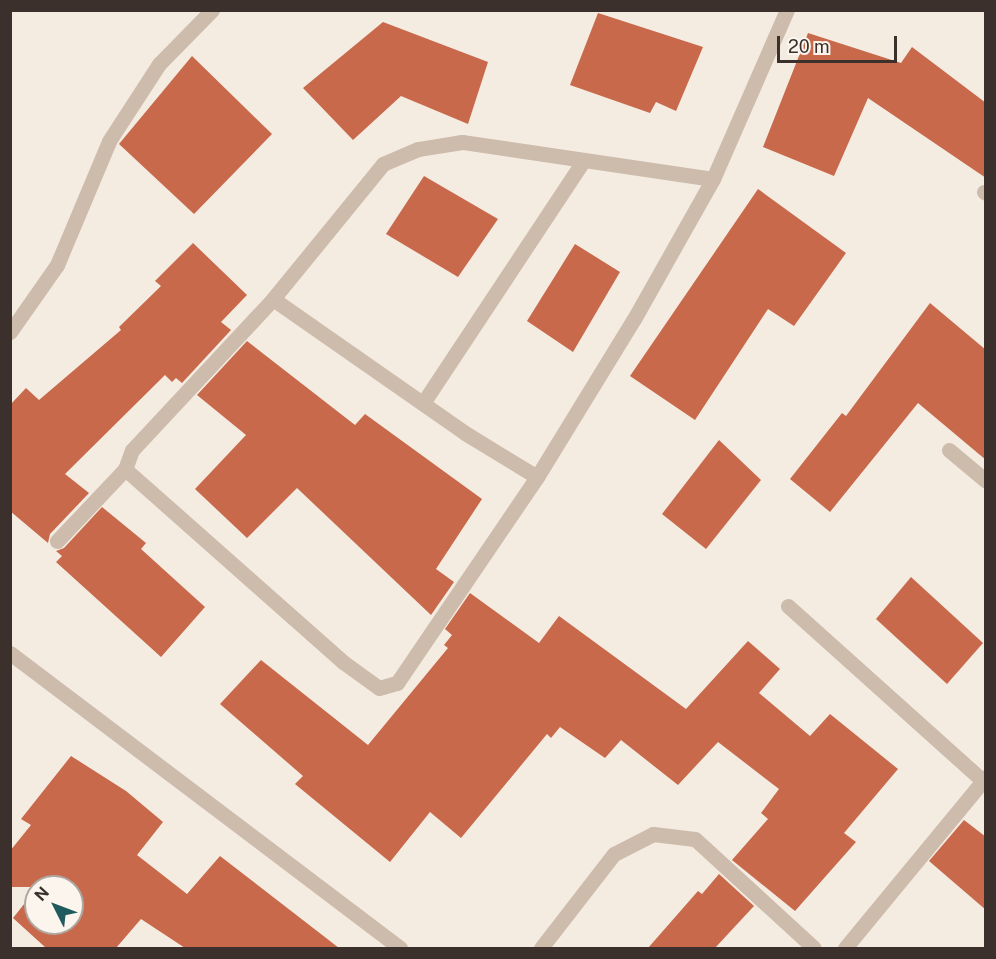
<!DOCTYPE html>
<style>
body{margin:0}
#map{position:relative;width:996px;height:959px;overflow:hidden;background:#f4ebe1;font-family:"Public Sans",sans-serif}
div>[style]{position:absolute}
.building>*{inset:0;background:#c8694b}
.minor>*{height:15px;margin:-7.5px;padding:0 7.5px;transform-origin:7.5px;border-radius:7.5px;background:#cdbbac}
span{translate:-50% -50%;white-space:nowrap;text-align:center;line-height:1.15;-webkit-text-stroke:4.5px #fbf5ee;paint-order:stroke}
.frame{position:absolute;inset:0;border:12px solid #3b302b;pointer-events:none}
.north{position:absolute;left:24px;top:875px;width:60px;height:60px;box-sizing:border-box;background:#fbf5ee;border:2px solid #aea6a0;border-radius:50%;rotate:312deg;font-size:16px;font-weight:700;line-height:24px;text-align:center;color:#3b302b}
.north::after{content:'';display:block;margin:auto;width:21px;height:27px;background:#1f5a5e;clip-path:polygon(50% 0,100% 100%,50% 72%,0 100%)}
.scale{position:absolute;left:777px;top:36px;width:120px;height:27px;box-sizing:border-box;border:3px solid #3b302b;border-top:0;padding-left:8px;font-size:18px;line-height:21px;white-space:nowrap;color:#3b302b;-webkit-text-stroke:4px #fbf5ee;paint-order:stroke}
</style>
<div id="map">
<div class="building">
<i style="clip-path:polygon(598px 13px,703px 47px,676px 111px,656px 102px,650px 113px,570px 85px)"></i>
<i style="clip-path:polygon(383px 22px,488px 62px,468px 124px,401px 96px,353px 140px,303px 88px)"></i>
<i style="clip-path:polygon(808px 33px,901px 63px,912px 47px,986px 103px,986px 178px,868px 98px,834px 176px,763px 147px)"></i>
<i style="clip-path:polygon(192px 56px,272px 134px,194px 214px,119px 144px)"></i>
<i style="clip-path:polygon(424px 176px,498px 219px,458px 277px,386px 234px)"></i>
<i style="clip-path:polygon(758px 189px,846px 253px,794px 326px,768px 309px,695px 420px,630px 376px)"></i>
<i style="clip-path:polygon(193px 243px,247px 295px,221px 322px,231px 330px,182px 383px,176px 378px,172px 382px,165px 375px,65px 474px,89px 493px,50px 534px,48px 543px,10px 511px,10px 405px,26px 388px,39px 400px,121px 330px,119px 327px,161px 286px,155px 281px)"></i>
<i style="clip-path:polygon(575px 244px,620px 272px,573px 352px,527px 321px)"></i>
<i style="clip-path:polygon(930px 303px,986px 350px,986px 460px,918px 403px,830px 512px,790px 479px,842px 413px,846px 416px)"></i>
<i style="clip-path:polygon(247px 341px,355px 425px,365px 414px,482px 499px,436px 569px,454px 582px,431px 615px,297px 488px,247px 538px,195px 489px,246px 435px,197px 395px)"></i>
<i style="clip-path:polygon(719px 440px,761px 480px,706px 549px,662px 514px)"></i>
<i style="clip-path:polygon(102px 507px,146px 543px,141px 549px,205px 607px,161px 657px,56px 562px,62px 556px,56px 551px,64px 548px)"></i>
<i style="clip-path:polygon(911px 577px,983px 643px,947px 684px,876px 619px)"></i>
<i style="clip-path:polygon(470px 593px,539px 643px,559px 616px,686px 709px,748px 641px,780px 669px,759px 693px,810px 736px,830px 714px,898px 769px,844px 833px,856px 842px,795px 911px,732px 860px,768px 819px,761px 813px,779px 789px,718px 742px,678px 785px,621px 740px,605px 758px,560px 727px,551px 738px,547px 734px,461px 838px,430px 812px,390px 862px,295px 784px,303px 776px,220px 704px,261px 660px,368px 745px,448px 648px,444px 645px,452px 635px,445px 629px)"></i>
<i style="clip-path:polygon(71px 756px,126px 791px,163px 822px,137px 855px,187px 894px,220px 856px,339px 948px,185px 948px,141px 919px,116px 948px,46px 948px,13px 918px,36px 889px,36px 923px,72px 923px,72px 887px,10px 887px,10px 851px,31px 825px,21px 819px)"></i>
<i style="clip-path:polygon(964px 820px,986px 837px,986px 910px,929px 861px)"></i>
<i style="clip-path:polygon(719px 874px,754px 906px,715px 948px,648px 948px,698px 891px,702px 894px)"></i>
</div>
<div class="minor">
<i style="left:713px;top:179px;width:254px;rotate:-171.6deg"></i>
<i style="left:462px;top:142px;width:45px;rotate:171deg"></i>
<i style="left:418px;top:149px;width:38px;rotate:157deg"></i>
<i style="left:383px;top:164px;width:174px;rotate:129.2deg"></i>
<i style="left:273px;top:299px;width:207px;rotate:133deg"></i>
<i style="left:132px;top:450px;width:20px;rotate:110deg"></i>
<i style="left:125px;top:469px;width:291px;rotate:41.5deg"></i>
<i style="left:343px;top:662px;width:44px;rotate:35.8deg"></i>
<i style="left:379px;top:688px;width:19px;rotate:-16deg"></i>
<i style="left:397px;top:683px;width:249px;rotate:-55.8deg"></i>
<i style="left:537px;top:477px;width:185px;rotate:-58.5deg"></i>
<i style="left:634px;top:319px;width:161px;rotate:-60.6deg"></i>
<i style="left:713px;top:179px;width:184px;rotate:-66.4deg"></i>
<i style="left:984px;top:192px;width:2px;rotate:27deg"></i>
<i style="left:273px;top:299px;width:234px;rotate:34.9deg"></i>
<i style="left:465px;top:433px;width:84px;rotate:31.4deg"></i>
<i style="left:10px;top:332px;width:82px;rotate:-55deg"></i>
<i style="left:57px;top:265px;width:134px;rotate:-67.2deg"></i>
<i style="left:109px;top:141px;width:92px;rotate:-57deg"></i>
<i style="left:159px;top:64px;width:76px;rotate:-45.5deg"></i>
<i style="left:423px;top:403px;width:291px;rotate:-56.5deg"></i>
<i style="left:949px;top:450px;width:48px;rotate:40deg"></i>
<i style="left:57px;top:541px;width:99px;rotate:-46.6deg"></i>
<i style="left:788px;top:606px;width:262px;rotate:41.9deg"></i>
<i style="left:10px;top:653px;width:489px;rotate:37.1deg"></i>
<i style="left:541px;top:948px;width:119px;rotate:-52.2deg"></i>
<i style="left:614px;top:854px;width:44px;rotate:-27.1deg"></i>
<i style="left:653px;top:834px;width:42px;rotate:6.8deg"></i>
<i style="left:695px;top:839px;width:161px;rotate:42.5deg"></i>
<i style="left:845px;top:948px;width:222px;rotate:-50.5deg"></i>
</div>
<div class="frame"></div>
<div class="north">N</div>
<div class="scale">20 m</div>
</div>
